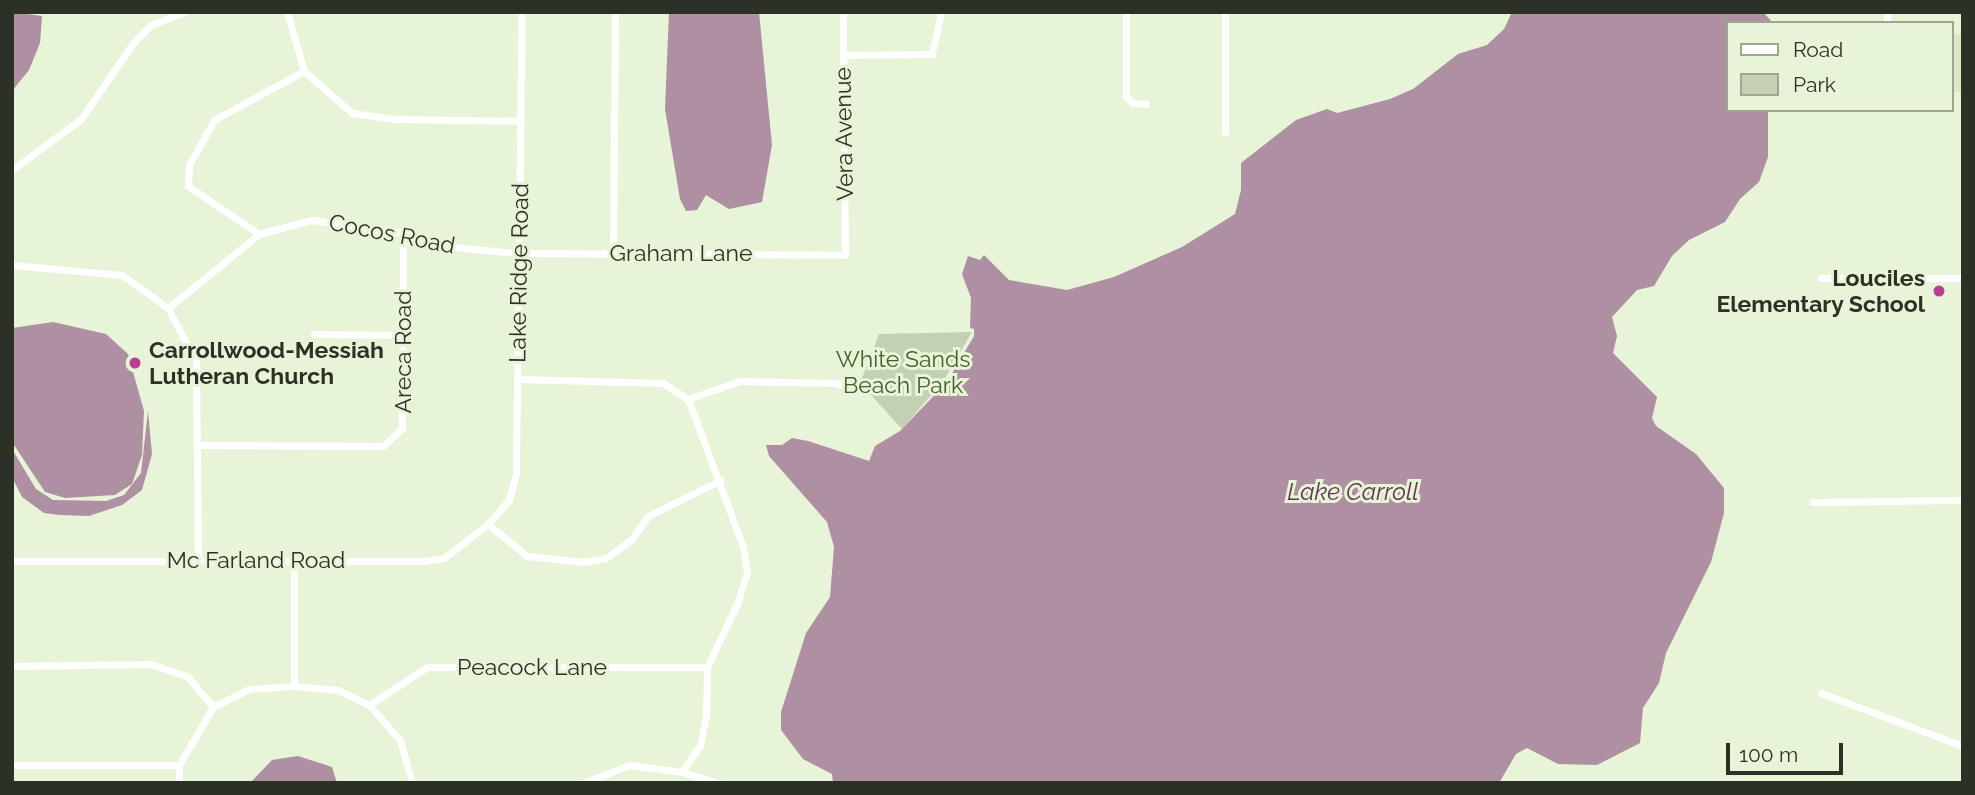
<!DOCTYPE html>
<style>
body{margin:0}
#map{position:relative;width:1975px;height:795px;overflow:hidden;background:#e7f4d7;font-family:Raleway,sans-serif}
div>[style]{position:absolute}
.built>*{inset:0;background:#daeac6}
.green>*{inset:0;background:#c3d0b4}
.water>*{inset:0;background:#af8fa2}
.minor>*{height:7px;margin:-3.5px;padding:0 3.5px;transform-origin:3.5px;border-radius:3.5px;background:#fff}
.dots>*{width:19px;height:19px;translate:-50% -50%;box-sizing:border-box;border:4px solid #e7f4d7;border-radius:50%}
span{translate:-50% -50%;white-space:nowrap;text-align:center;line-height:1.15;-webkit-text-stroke:6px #e7f4d7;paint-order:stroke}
.street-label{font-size:23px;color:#2c3126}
.poi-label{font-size:23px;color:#2c3126;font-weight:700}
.right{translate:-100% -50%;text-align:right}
.left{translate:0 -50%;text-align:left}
.park-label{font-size:23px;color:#4a5e2d}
.water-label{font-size:24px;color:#623552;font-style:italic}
.frame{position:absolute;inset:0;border:14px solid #2c3126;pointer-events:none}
.legend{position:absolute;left:1726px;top:21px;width:228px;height:91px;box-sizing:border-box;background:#e7f4d7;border:2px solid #9ca690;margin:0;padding:9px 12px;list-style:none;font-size:21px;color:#2c3126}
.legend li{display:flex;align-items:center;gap:14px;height:35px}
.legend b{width:35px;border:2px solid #9ca690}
.scale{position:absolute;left:1726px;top:743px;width:117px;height:32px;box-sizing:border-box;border:4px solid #2c3126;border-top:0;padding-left:9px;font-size:21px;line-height:24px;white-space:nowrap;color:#2c3126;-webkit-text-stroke:5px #e7f4d7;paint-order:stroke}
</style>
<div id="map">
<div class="built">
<i style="clip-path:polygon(1952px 34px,1963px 35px,1963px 92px,1952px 92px)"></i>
</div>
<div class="green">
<i style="clip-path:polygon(972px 332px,944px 380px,902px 429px,860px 383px,879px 334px)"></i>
</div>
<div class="water">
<i style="clip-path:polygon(12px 12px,42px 16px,40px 43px,29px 70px,12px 91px)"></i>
<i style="clip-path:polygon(669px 12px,759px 12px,772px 145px,762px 202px,729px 209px,706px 195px,697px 210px,686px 211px,680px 199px,665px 109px)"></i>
<i style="clip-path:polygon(1512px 12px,1763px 12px,1773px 23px,1728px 23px,1728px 110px,1768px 110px,1768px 157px,1759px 182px,1740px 199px,1725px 222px,1689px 240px,1672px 256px,1654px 286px,1637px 290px,1612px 317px,1617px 336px,1613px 353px,1657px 397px,1652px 418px,1656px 426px,1696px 454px,1724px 488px,1724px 513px,1711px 562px,1666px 653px,1659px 683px,1643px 708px,1640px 743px,1597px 765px,1558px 764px,1527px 748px,1516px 754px,1499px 783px,833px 783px,832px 774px,803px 759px,781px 730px,781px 712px,806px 633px,830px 597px,834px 547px,827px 522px,769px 456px,766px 445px,782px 445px,792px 438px,808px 441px,869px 461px,875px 446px,900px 431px,947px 382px,974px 336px,974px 329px,970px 328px,971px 298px,962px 274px,968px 256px,980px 260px,984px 255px,1009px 280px,1067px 290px,1114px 277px,1182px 247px,1235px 214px,1241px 190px,1241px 163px,1296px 120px,1327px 109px,1337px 113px,1390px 99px,1413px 89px,1458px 54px,1487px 45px,1504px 29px)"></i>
<i style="clip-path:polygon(53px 322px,106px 334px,128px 354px,144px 411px,142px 455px,132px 484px,115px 495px,65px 498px,45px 492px,12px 442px,12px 328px)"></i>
<i style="clip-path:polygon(148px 411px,152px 454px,142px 490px,122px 505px,89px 516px,59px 515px,44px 513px,22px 497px,12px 477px,12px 449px,36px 489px,53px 500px,106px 501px,124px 495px,141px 473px)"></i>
<i style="clip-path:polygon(298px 756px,332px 767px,337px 783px,250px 783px,272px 760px)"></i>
</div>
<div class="minor">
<i style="left:287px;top:12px;width:61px;rotate:73.9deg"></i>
<i style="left:304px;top:71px;width:64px;rotate:41.2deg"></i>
<i style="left:352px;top:113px;width:43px;rotate:7.9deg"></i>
<i style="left:395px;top:119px;width:126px;rotate:0.9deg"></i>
<i style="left:1126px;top:12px;width:84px;rotate:90deg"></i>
<i style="left:1126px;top:96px;width:9px;rotate:49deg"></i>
<i style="left:1132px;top:103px;width:14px;rotate:4deg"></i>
<i style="left:1887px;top:12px;width:9px;rotate:90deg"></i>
<i style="left:843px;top:55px;width:89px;rotate:-0.6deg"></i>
<i style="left:932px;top:54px;width:43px;rotate:-77.9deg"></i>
<i style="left:1225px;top:132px;width:120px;rotate:-90deg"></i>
<i style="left:12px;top:170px;width:86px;rotate:-36.5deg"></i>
<i style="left:81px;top:119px;width:92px;rotate:-55.6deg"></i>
<i style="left:133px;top:43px;width:25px;rotate:-45deg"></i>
<i style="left:151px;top:25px;width:36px;rotate:-21deg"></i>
<i style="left:259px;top:234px;width:86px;rotate:-145.9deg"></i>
<i style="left:188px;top:186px;width:21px;rotate:-87deg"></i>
<i style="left:189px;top:165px;width:51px;rotate:-60.9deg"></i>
<i style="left:214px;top:120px;width:102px;rotate:-28.6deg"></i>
<i style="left:613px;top:253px;width:241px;rotate:-89.5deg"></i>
<i style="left:12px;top:265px;width:110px;rotate:5.2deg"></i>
<i style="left:122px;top:275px;width:57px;rotate:35.7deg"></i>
<i style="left:168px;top:308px;width:61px;rotate:62.6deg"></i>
<i style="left:196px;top:362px;width:197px;rotate:89.4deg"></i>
<i style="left:1821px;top:278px;width:142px"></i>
<i style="left:168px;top:308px;width:117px;rotate:-39.1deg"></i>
<i style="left:259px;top:234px;width:54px;rotate:-15.1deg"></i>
<i style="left:311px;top:220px;width:93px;rotate:8deg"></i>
<i style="left:403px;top:233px;width:51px;rotate:15.9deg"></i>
<i style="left:452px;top:247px;width:65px;rotate:5.3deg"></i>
<i style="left:517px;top:253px;width:328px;rotate:0.3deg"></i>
<i style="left:845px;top:255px;width:243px;rotate:-90.5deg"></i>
<i style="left:314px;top:334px;width:89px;rotate:0.6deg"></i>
<i style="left:518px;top:379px;width:145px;rotate:1.6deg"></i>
<i style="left:663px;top:383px;width:30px;rotate:33deg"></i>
<i style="left:688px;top:399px;width:158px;rotate:69.6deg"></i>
<i style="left:743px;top:547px;width:25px;rotate:81deg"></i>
<i style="left:747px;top:572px;width:34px;rotate:107deg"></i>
<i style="left:737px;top:604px;width:70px;rotate:115.5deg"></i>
<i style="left:707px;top:667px;width:48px;rotate:91.2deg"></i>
<i style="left:706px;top:715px;width:31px;rotate:101deg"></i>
<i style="left:700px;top:745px;width:32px;rotate:124deg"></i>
<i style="left:682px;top:772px;width:53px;rotate:-172.5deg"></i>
<i style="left:629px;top:765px;width:49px;rotate:158.6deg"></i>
<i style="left:688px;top:399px;width:55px;rotate:-19.1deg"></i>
<i style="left:740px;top:381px;width:95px;rotate:1.2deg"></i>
<i style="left:835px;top:383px;width:18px;rotate:19deg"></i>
<i style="left:199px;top:445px;width:184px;rotate:0.3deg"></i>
<i style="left:383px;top:446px;width:26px;rotate:-43deg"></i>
<i style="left:402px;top:428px;width:195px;rotate:-89.7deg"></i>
<i style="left:1812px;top:502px;width:151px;rotate:-0.8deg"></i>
<i style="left:488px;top:524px;width:50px;rotate:39.4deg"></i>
<i style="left:527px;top:556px;width:57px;rotate:6deg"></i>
<i style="left:584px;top:562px;width:22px;rotate:-10deg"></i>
<i style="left:606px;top:558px;width:31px;rotate:-36deg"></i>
<i style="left:631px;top:540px;width:29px;rotate:-55deg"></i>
<i style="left:648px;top:516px;width:81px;rotate:-26.3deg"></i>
<i style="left:12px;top:561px;width:411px"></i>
<i style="left:423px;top:561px;width:21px;rotate:-8deg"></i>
<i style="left:444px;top:558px;width:56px;rotate:-37.7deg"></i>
<i style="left:488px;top:524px;width:32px;rotate:-49deg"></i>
<i style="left:509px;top:500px;width:27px;rotate:-75deg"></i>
<i style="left:516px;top:474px;width:462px;rotate:-89.3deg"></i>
<i style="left:12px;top:666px;width:139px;rotate:-0.8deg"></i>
<i style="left:151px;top:664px;width:39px;rotate:19deg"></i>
<i style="left:188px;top:677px;width:39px;rotate:50deg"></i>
<i style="left:294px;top:686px;width:127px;rotate:-90deg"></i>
<i style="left:1821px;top:693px;width:152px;rotate:20.5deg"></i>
<i style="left:369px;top:705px;width:69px;rotate:-33.2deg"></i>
<i style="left:427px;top:667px;width:280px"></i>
<i style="left:12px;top:765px;width:167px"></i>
<i style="left:682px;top:772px;width:39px;rotate:17deg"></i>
<i style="left:179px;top:783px;width:18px;rotate:-90deg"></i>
<i style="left:179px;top:765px;width:67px;rotate:-59.6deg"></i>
<i style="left:213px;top:707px;width:40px;rotate:-26.6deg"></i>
<i style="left:249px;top:689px;width:45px;rotate:-3.8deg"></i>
<i style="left:294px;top:686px;width:44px;rotate:5.2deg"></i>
<i style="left:338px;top:690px;width:34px;rotate:26deg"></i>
<i style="left:369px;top:705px;width:47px;rotate:48.5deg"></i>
<i style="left:400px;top:740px;width:45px;rotate:74.4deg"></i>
</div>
<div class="dots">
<i style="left:1939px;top:291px;background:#b73f94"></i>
<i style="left:135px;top:363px;background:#b73f94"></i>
</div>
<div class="street-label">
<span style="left:844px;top:134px;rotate:-91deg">Vera Avenue</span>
<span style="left:392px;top:234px;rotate:11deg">Cocos Road</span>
<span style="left:681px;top:253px">Graham Lane</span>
<span style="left:519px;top:273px;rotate:-89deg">Lake Ridge Road</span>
<span style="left:403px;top:352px;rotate:-90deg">Areca Road</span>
<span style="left:256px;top:560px">Mc Farland Road</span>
<span style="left:532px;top:667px">Peacock Lane</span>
</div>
<div class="poi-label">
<span class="right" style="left:1925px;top:291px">Louciles<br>Elementary School</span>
<span class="left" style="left:149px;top:363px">Carrollwood-Messiah<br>Lutheran Church</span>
</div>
<div class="park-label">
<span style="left:903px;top:372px">White Sands<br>Beach Park</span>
</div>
<div class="water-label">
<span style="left:1353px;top:492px">Lake Carroll</span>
</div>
<div class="frame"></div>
<ul class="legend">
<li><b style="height:9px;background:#fff"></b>Road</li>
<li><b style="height:19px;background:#c3d0b4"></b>Park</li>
</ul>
<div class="scale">100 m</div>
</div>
